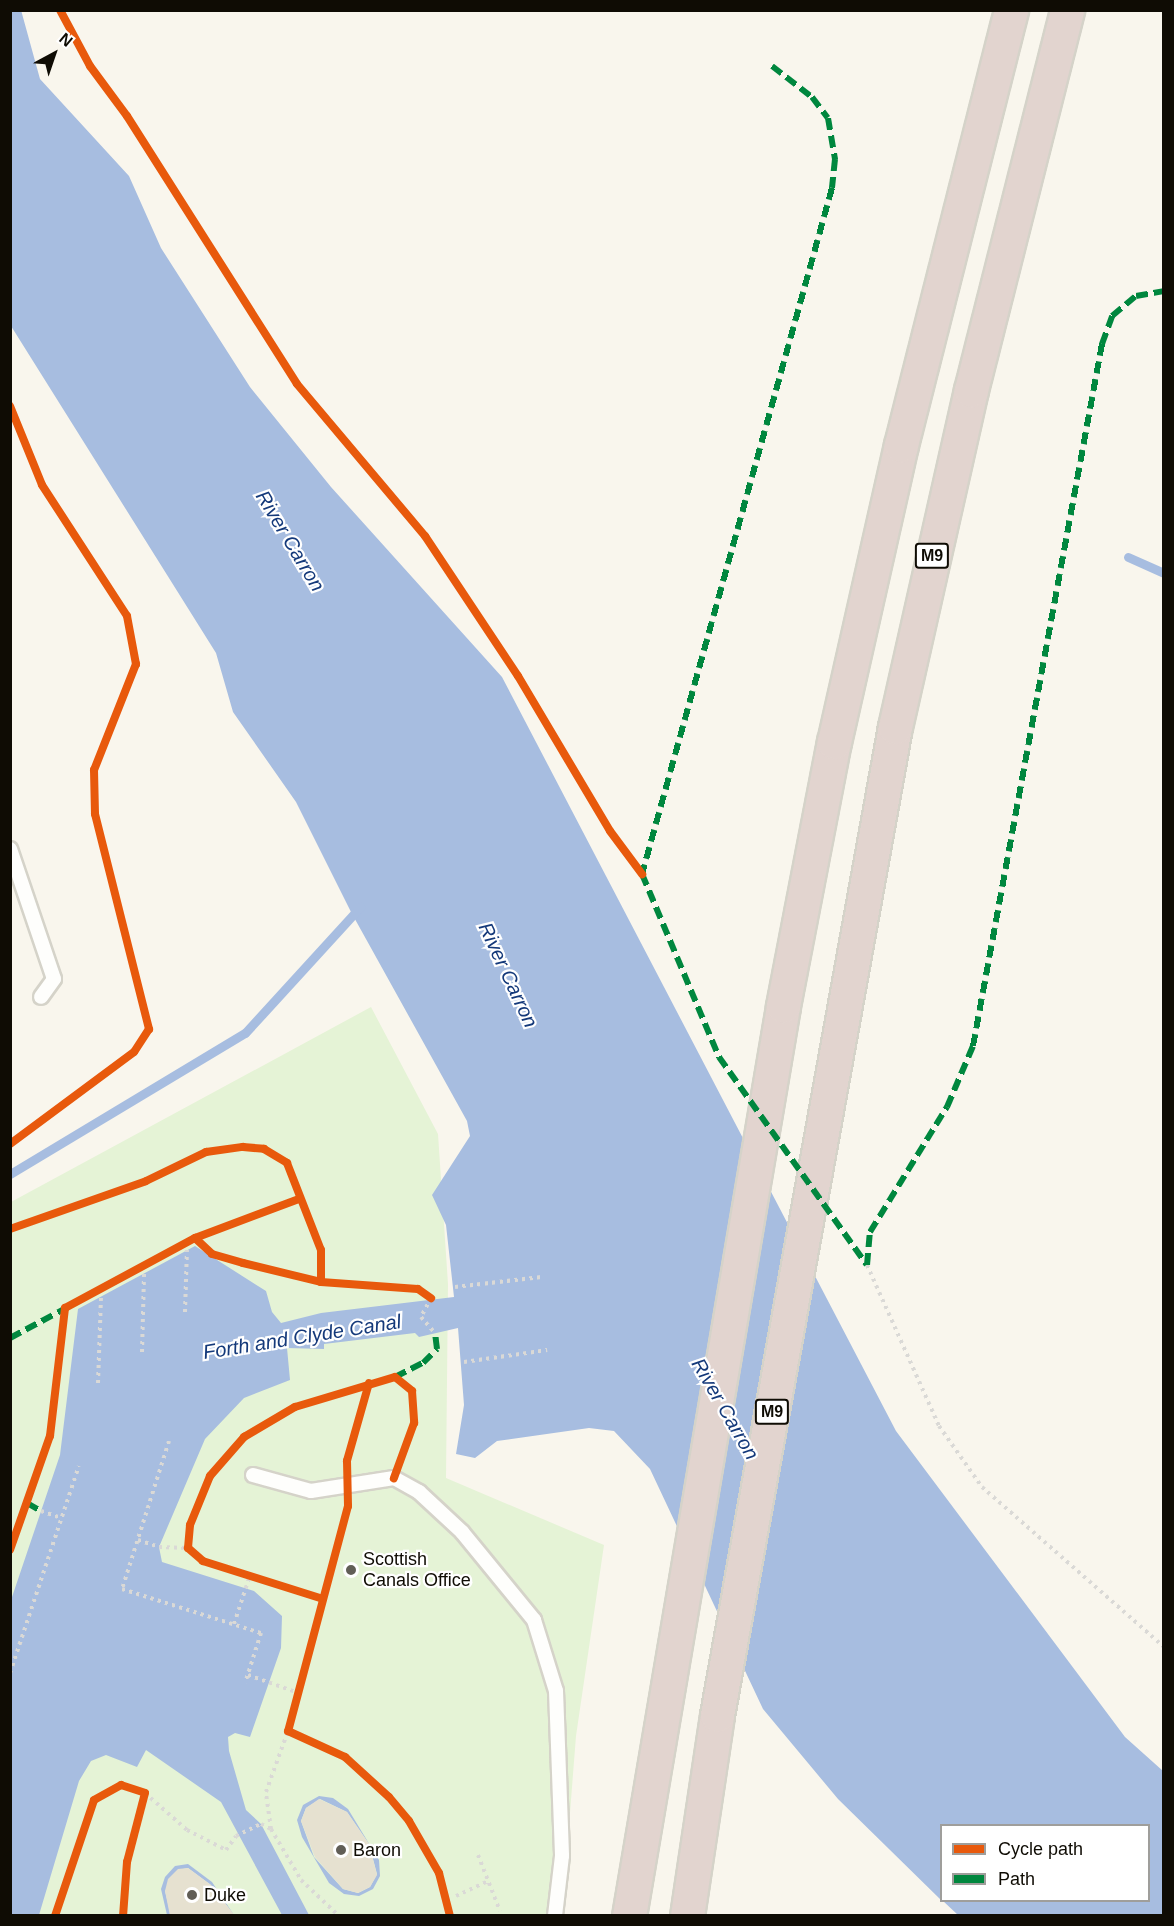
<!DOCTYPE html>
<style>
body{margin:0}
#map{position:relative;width:1174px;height:1926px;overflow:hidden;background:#f9f6ed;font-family:Arial,sans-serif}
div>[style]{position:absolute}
.green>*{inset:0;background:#e5f3d6}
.water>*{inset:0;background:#a7bde0}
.stream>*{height:9px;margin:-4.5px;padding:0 4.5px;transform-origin:4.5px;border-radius:4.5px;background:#a7bde0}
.building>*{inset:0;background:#e6e1d0}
.path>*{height:4px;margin-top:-2px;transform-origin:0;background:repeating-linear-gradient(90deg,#dad9d6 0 3px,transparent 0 7.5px)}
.roads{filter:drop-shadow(2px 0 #d5d3c9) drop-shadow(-2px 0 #d5d3c9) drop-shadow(0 2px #d5d3c9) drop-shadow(0 -2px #d5d3c9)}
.service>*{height:14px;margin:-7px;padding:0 7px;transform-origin:7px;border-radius:7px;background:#fefefc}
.motorway>*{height:33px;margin:-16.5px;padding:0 16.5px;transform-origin:16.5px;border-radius:16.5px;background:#e2d4cf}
.quiet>*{height:6px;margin-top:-3px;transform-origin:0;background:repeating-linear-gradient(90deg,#00873e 0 12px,transparent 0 18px)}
.cycleway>*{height:8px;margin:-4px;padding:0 4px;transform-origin:4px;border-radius:4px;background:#e8590c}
.dots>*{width:16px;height:16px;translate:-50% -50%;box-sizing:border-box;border:3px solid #fff;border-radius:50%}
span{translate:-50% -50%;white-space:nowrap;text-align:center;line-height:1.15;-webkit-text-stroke:4.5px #fff;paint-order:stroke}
.shield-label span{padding:2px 4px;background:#fff;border:2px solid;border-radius:4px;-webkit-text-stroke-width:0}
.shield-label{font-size:16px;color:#0f0c04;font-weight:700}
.poi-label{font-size:18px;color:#0f0c04}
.left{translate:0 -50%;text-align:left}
.water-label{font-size:20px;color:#14397a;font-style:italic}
.frame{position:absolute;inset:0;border:12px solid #0f0c04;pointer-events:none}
.legend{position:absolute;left:940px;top:1824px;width:210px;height:78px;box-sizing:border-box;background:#fff;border:2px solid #9f9e9b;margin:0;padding:8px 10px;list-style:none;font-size:18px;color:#0f0c04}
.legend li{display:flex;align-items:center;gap:12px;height:30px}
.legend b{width:30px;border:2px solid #9f9e9b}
.north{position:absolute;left:24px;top:24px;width:60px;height:60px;-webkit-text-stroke:4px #fff;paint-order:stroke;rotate:40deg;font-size:16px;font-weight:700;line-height:24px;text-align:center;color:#0f0c04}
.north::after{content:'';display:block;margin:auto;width:21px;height:27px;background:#0f0c04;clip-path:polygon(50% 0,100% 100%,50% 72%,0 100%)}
</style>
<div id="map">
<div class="green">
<i style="clip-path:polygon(371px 1007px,438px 1134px,448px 1284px,446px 1478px,604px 1545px,576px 1736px,562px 1915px,11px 1916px,11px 1202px)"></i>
</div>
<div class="water">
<i style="clip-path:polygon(21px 10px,40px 79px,129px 176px,161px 248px,250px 387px,331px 487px,502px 677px,896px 1431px,1125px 1737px,1163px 1771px,1163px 1915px,958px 1915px,943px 1901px,1148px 1900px,1148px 1826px,942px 1826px,941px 1900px,838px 1799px,763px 1709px,650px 1469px,614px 1431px,589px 1428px,497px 1441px,475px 1458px,456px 1454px,464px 1405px,458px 1328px,419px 1337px,415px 1333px,324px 1344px,324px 1349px,287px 1348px,290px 1380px,244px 1398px,205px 1439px,159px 1547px,162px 1562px,254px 1591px,282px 1616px,281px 1648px,250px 1737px,235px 1733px,228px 1737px,229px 1751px,246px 1810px,261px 1824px,309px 1915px,282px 1915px,221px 1802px,146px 1750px,137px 1767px,106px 1755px,91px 1761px,79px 1781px,39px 1915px,11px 1915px,11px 1600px,60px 1455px,78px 1309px,195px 1246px,266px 1291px,272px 1312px,281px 1323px,321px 1313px,454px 1297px,446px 1225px,432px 1195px,470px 1136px,467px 1121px,351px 912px,296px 802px,233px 712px,216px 653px,11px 326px,10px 11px)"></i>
<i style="clip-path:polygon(evenodd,319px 1796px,333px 1798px,348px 1809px,379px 1860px,380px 1876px,373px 1889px,359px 1896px,344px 1894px,329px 1883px,302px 1837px,297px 1820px,303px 1805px,319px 1796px,320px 1799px,347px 1812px,369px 1844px,377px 1874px,370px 1887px,358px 1893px,343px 1889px,314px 1857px,301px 1821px,306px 1808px,320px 1799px)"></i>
<i style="clip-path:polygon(188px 1864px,212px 1882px,234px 1915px,211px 1885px,188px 1868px,178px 1870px,165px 1891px,171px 1915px,167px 1915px,161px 1889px,165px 1877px,175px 1866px)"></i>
</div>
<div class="stream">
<i style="left:1128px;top:557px;width:39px;rotate:24deg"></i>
<i style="left:10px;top:1174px;width:274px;rotate:-31deg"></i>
<i style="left:245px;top:1033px;width:171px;rotate:-47.6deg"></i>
</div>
<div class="building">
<i style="clip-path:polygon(319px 1799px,347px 1812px,369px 1844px,377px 1875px,370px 1887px,358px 1893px,343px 1889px,315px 1857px,301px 1821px,306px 1808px)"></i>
<i style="clip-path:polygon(188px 1868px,211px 1885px,235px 1916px,170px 1916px,165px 1891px,168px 1879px,178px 1869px)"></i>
</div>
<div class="path">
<i style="left:867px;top:1265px;width:176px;rotate:65.9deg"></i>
<i style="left:939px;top:1426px;width:75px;rotate:54.8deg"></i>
<i style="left:982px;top:1487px;width:242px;rotate:41.3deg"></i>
<i style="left:455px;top:1287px;width:87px;rotate:-6.6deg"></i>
<i style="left:431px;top:1298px;width:21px;rotate:118deg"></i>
<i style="left:421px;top:1317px;width:21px;rotate:49deg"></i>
<i style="left:185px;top:1312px;width:62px;rotate:-88.2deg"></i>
<i style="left:142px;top:1352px;width:78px;rotate:-88.5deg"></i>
<i style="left:464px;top:1362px;width:84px;rotate:-8.2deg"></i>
<i style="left:98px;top:1383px;width:86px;rotate:-88deg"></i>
<i style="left:169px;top:1441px;width:155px;rotate:107.6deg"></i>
<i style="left:122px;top:1589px;width:146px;rotate:17.6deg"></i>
<i style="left:261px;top:1633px;width:52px;rotate:107.7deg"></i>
<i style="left:41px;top:1511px;width:21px;rotate:19deg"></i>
<i style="left:138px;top:1540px;width:22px;rotate:18deg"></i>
<i style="left:159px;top:1547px;width:29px;rotate:2deg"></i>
<i style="left:234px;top:1624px;width:52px;rotate:-71.9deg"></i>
<i style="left:10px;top:1673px;width:218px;rotate:-71.6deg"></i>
<i style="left:248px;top:1675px;width:51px;rotate:19.5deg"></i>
<i style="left:145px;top:1793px;width:56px;rotate:41.4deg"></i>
<i style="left:187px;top:1830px;width:44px;rotate:27.1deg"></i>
<i style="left:226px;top:1850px;width:17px;rotate:-54deg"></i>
<i style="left:236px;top:1836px;width:28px;rotate:-26deg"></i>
<i style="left:261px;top:1824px;width:11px;rotate:27deg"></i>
<i style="left:271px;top:1829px;width:37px;rotate:-98deg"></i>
<i style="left:266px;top:1792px;width:65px;rotate:-70.2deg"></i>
<i style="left:271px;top:1829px;width:59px;rotate:59.5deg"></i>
<i style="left:301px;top:1880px;width:52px;rotate:43.5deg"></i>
<i style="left:478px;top:1855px;width:60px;rotate:68.6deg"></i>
<i style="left:456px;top:1896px;width:35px;rotate:-25deg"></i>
</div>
<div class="roads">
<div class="service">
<i style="left:10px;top:849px;width:137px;rotate:71.3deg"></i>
<i style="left:54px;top:979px;width:22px;rotate:126deg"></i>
<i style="left:253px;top:1475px;width:60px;rotate:15.4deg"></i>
<i style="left:311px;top:1491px;width:84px;rotate:-8.9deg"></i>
<i style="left:394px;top:1478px;width:29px;rotate:29deg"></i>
<i style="left:419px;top:1492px;width:59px;rotate:42.9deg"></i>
<i style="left:462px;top:1532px;width:114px;rotate:50.7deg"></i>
<i style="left:534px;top:1620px;width:74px;rotate:72.8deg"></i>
<i style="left:556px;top:1691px;width:165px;rotate:87.9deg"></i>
<i style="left:562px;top:1856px;width:60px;rotate:96.7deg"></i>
</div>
<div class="motorway">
<i style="left:629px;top:1916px;width:923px;rotate:-80.39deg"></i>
<i style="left:783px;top:1006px;width:269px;rotate:-79.1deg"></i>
<i style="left:834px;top:742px;width:304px;rotate:-77.3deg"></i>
<i style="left:901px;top:445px;width:449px;rotate:-75.8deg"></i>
<i style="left:687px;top:1916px;width:203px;rotate:-81.5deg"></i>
<i style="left:717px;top:1715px;width:1004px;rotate:-79.79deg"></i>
<i style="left:895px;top:727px;width:345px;rotate:-77.3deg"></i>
<i style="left:971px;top:390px;width:392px;rotate:-75.8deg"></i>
</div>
</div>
<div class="quiet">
<i style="left:772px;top:66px;width:51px;rotate:37.8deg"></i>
<i style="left:812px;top:97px;width:26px;rotate:53deg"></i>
<i style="left:828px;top:118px;width:42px;rotate:80.3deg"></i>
<i style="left:835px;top:159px;width:29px;rotate:96deg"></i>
<i style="left:832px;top:188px;width:712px;rotate:105.48deg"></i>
<i style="left:642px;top:874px;width:199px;rotate:67.2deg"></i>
<i style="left:719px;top:1057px;width:255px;rotate:54.6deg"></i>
<i style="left:867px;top:1265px;width:33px;rotate:-85deg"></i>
<i style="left:870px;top:1232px;width:147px;rotate:-58.4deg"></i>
<i style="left:947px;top:1107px;width:66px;rotate:-66.9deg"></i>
<i style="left:973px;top:1046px;width:714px;rotate:-79.59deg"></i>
<i style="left:1102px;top:344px;width:30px;rotate:-70deg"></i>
<i style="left:1112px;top:316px;width:31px;rotate:-40deg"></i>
<i style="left:1136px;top:296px;width:28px;rotate:-10deg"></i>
<i style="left:10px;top:1338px;width:66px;rotate:-28.1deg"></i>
<i style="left:395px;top:1377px;width:31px;rotate:-27deg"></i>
<i style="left:423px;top:1363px;width:20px;rotate:-45deg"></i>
<i style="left:437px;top:1349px;width:16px;rotate:-97deg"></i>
<i style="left:27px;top:1503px;width:16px;rotate:30deg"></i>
</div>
<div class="cycleway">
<i style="left:60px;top:10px;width:64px;rotate:61.8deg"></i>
<i style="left:90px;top:66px;width:62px;rotate:53.5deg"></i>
<i style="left:127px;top:116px;width:317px;rotate:57.6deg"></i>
<i style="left:297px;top:384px;width:199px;rotate:49.9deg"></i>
<i style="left:425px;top:536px;width:168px;rotate:56.4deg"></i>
<i style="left:518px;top:676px;width:180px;rotate:59.3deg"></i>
<i style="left:610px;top:831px;width:54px;rotate:53.3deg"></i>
<i style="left:10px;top:406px;width:85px;rotate:67.9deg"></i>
<i style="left:42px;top:485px;width:156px;rotate:57deg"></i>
<i style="left:127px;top:616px;width:49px;rotate:79.4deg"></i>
<i style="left:136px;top:664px;width:114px;rotate:111.6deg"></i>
<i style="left:94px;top:770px;width:44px;rotate:88.7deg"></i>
<i style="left:95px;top:814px;width:222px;rotate:75.9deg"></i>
<i style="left:149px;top:1029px;width:27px;rotate:123deg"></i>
<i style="left:134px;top:1052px;width:154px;rotate:143.4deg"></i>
<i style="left:10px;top:1229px;width:144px;rotate:-19.4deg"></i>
<i style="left:146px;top:1181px;width:67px;rotate:-25.8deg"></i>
<i style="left:206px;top:1152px;width:37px;rotate:-8deg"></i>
<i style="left:243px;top:1147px;width:21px;rotate:5deg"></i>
<i style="left:264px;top:1149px;width:27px;rotate:31deg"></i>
<i style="left:287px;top:1163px;width:93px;rotate:68.7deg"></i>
<i style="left:321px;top:1250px;width:32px;rotate:90deg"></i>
<i style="left:195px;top:1238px;width:23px;rotate:43deg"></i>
<i style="left:212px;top:1254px;width:32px;rotate:16deg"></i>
<i style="left:243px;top:1263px;width:80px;rotate:13.7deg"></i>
<i style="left:321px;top:1282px;width:97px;rotate:4.1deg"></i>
<i style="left:418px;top:1289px;width:16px;rotate:35deg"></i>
<i style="left:369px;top:1383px;width:81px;rotate:105.8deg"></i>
<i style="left:347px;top:1461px;width:45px;rotate:88.7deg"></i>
<i style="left:348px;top:1506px;width:233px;rotate:104.9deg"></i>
<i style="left:288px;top:1731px;width:63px;rotate:24.5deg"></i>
<i style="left:345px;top:1757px;width:59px;rotate:42.3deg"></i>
<i style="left:389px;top:1797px;width:31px;rotate:50deg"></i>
<i style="left:409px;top:1821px;width:60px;rotate:60deg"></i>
<i style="left:439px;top:1873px;width:44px;rotate:75.7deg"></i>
<i style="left:10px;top:1550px;width:121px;rotate:-70.7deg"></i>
<i style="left:50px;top:1436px;width:129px;rotate:-83.3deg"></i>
<i style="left:65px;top:1308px;width:148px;rotate:-28.3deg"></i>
<i style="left:195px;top:1238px;width:111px;rotate:-20.6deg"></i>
<i style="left:320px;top:1598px;width:123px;rotate:-162.5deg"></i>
<i style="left:203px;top:1561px;width:20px;rotate:-139deg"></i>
<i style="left:188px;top:1548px;width:23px;rotate:-85deg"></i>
<i style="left:190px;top:1525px;width:53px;rotate:-67.8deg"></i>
<i style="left:210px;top:1476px;width:52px;rotate:-48.9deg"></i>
<i style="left:244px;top:1437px;width:59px;rotate:-30.5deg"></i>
<i style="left:295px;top:1407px;width:104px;rotate:-16.7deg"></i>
<i style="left:395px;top:1377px;width:22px;rotate:39deg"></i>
<i style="left:412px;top:1391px;width:32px;rotate:86deg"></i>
<i style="left:414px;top:1423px;width:59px;rotate:110deg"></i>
<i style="left:55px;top:1916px;width:122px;rotate:-71.4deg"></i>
<i style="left:94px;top:1800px;width:31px;rotate:-29deg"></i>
<i style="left:121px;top:1785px;width:25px;rotate:18deg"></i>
<i style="left:145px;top:1793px;width:71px;rotate:104.6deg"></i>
<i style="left:127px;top:1862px;width:54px;rotate:94.2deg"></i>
</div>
<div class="dots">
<i style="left:351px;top:1570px;background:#615e56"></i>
<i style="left:341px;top:1850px;background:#615e56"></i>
<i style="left:192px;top:1895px;background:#615e56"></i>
</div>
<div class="shield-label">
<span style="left:932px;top:556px">M9</span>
<span style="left:772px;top:1412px">M9</span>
</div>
<div class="poi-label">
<span class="left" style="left:363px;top:1570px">Scottish<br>Canals Office</span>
<span class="left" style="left:353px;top:1850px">Baron</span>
<span class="left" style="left:204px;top:1895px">Duke</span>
</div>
<div class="water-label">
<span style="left:290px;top:541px;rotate:59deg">River Carron</span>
<span style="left:508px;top:975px;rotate:65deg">River Carron</span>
<span style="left:302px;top:1337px;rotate:-9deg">Forth and Clyde Canal</span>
<span style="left:725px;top:1409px;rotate:60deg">River Carron</span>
</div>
<div class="frame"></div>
<ul class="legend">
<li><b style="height:8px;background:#e8590c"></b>Cycle path</li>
<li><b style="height:8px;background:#00873e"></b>Path</li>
</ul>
<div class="north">N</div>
</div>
